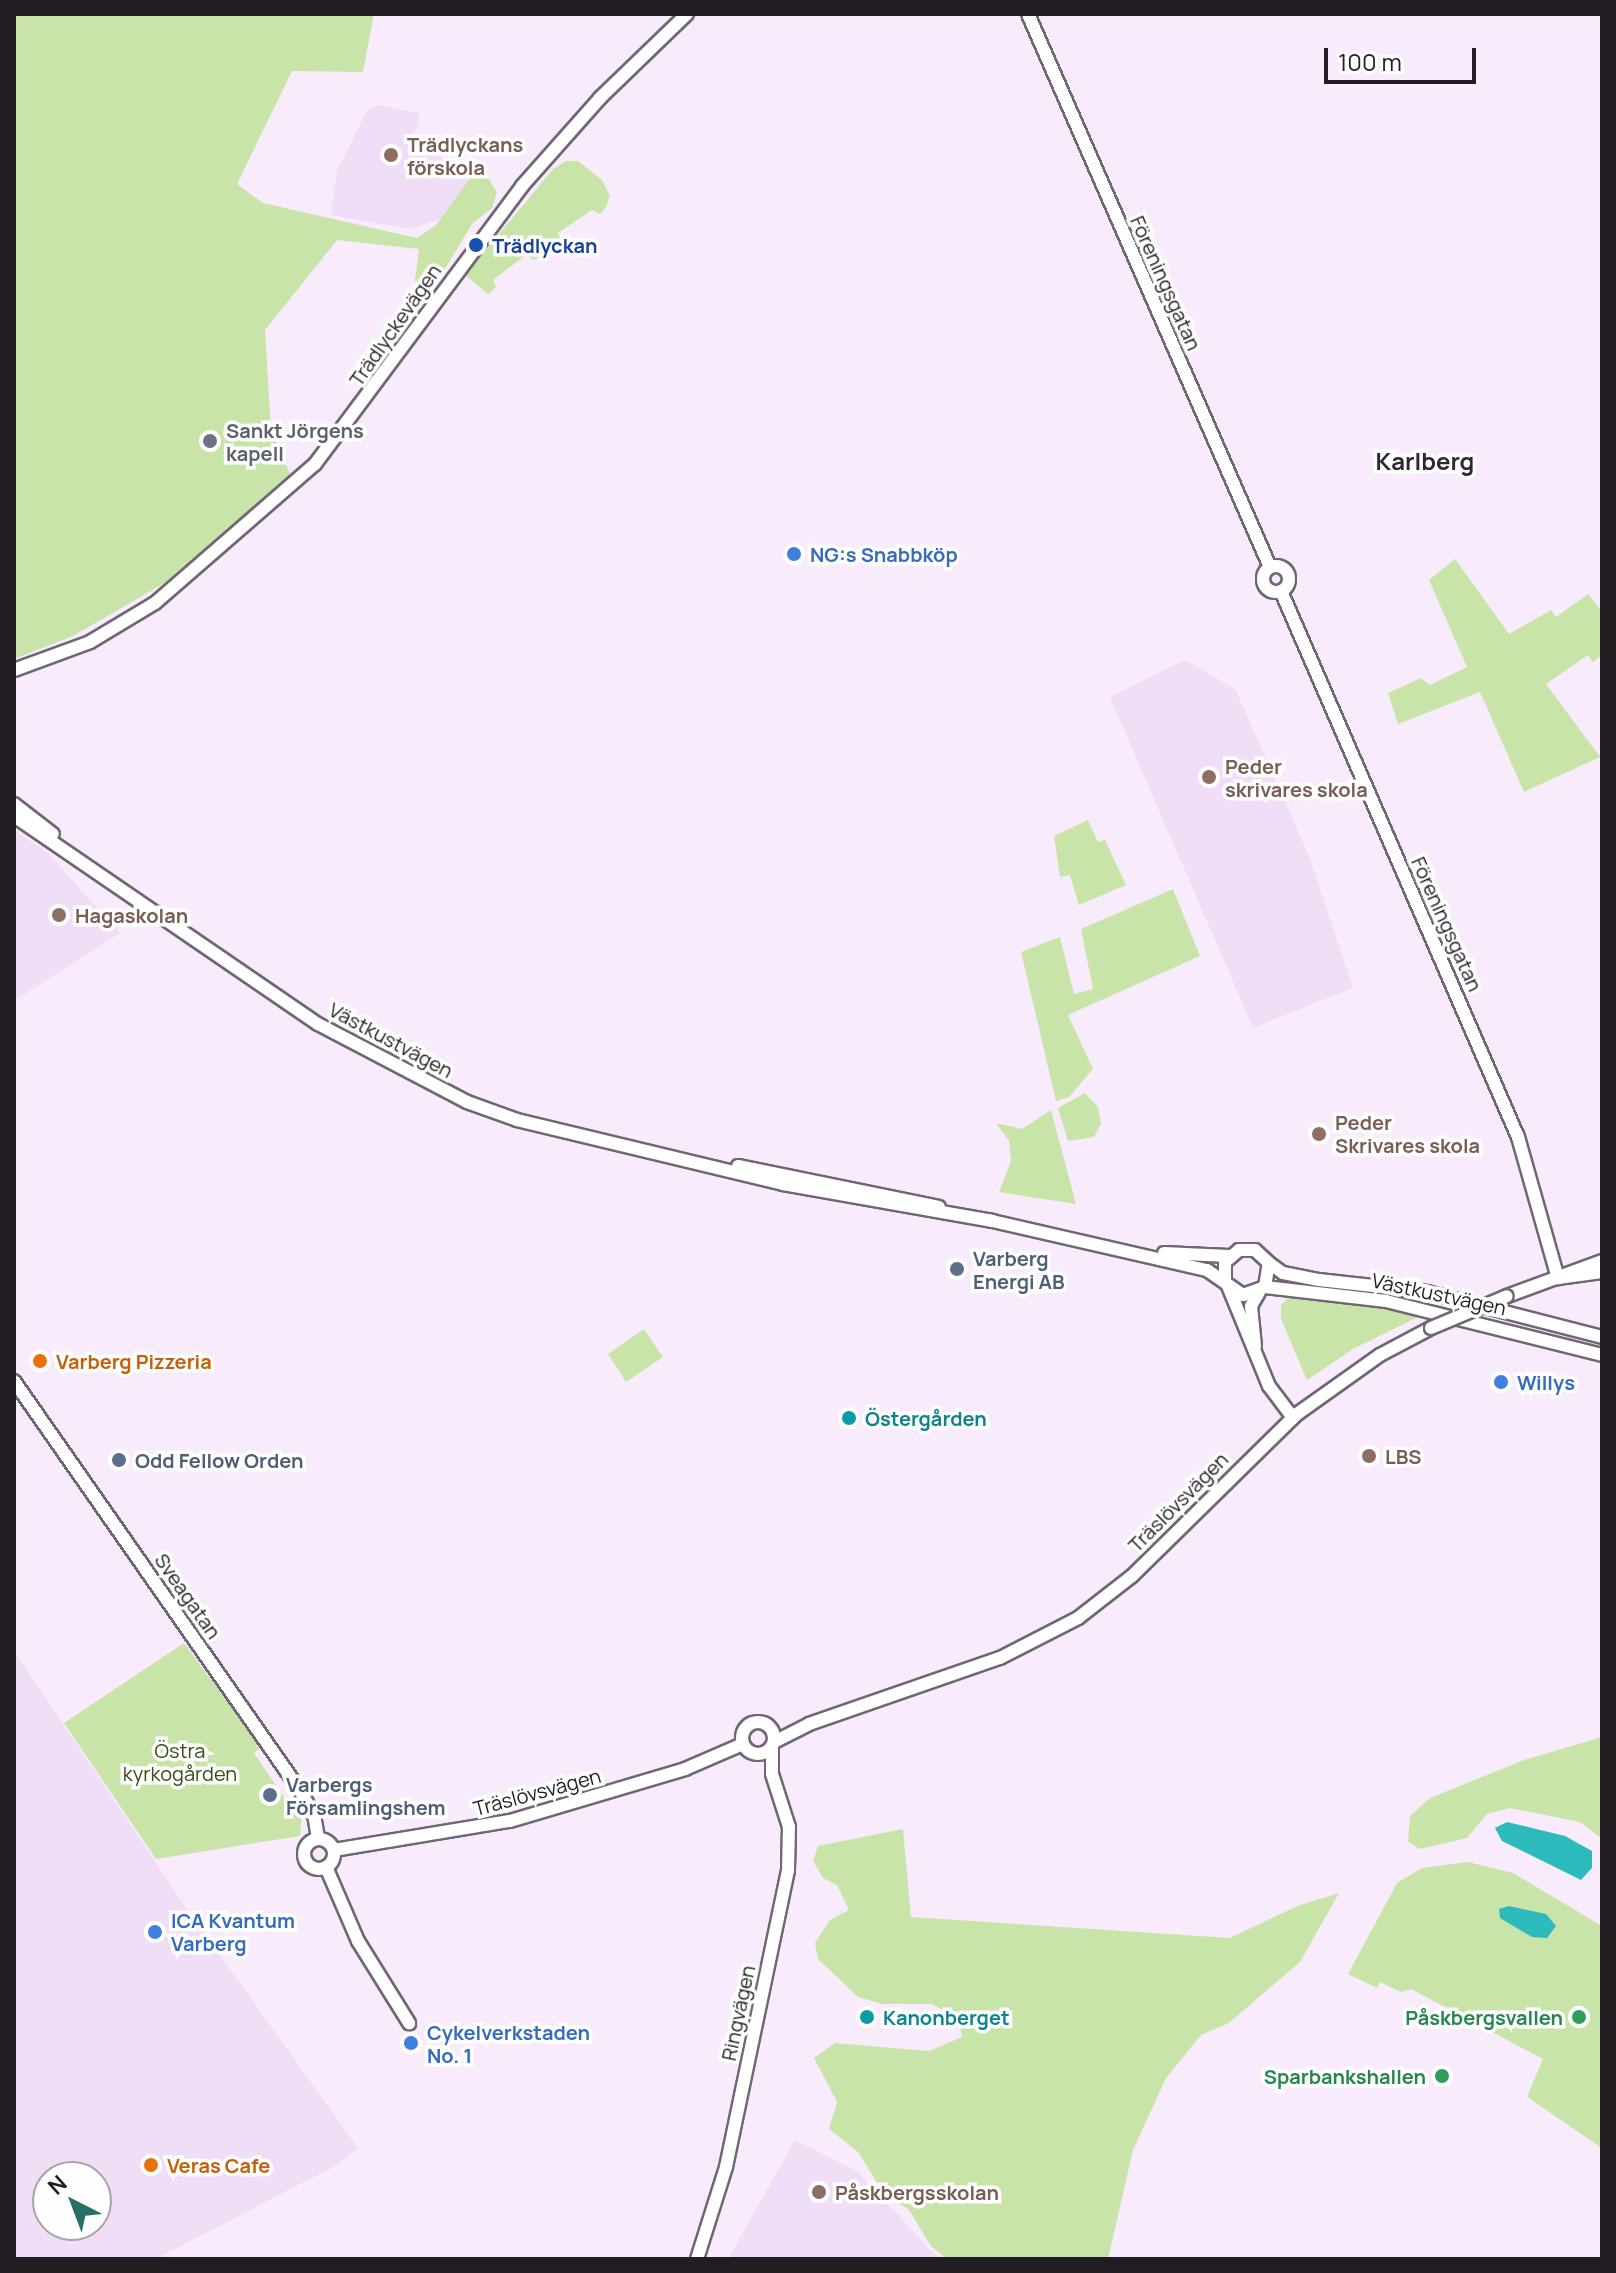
<!DOCTYPE html>
<meta charset="utf-8">
<style>
body{margin:0}
#map{position:relative;width:1616px;height:2273px;overflow:hidden;background:#f8ecfc;font-family:Manrope,sans-serif}
div>[style]{position:absolute}
.built>*{inset:0;background:#efdef5}
.green>*{inset:0;background:#c9e4a8}
.water>*{inset:0;background:#2dbabd}
.roads{filter:drop-shadow(2px 0 #716675) drop-shadow(-2px 0 #716675) drop-shadow(0 2px #716675) drop-shadow(0 -2px #716675)}
.secondary>*{height:12px;margin:-6px;padding:0 6px;transform-origin:6px;border-radius:6px;background:#fff}
.secondary>.ring{margin:-6px;padding:0;box-sizing:content-box;background:none;border:12px solid #fff;border-radius:50%}
.bridges{filter:drop-shadow(2px 0 #716675) drop-shadow(-2px 0 #716675) drop-shadow(0 2px #716675) drop-shadow(0 -2px #716675)}
.secondary-bridge>*{height:12px;margin:-6px;padding:0 6px;transform-origin:6px;border-radius:6px;background:#fff}
.dots>*{width:22px;height:22px;translate:-50% -50%;box-sizing:border-box;border:4px solid #fefefe;border-radius:50%}
span{translate:-50% -50%;white-space:nowrap;text-align:center;line-height:1.15;-webkit-text-stroke:7px #fefefe;paint-order:stroke}
.education-label{font-size:20px;color:#785e54;font-weight:700}
.left{translate:0 -50%;text-align:left}
.transit-label{font-size:20px;color:#164399;font-weight:700}
.street-label{font-size:20px;color:#211d23}
.worship-label{font-size:20px;color:#5b616d;font-weight:700}
.shop-label{font-size:20px;color:#366cbe;font-weight:700}
.service-label{font-size:20px;color:#4e5e75;font-weight:700}
.food-label{font-size:20px;color:#c56008;font-weight:700}
.culture-label{font-size:20px;color:#0d838f;font-weight:700}
.park-label{font-size:20px;color:#374c13}
.leisure-label{font-size:20px;color:#27864d;font-weight:700}
.right{translate:-100% -50%;text-align:right}
.quarter-label{font-size:24px;color:#302733;font-weight:700}
.frame{position:absolute;inset:0;border:16px solid #211d23;pointer-events:none}
.north{position:absolute;left:32px;top:2161px;width:80px;height:80px;box-sizing:border-box;background:#fefefe;border:2px solid #a6a4a6;border-radius:50%;rotate:318deg;font-size:22px;font-weight:700;line-height:32px;text-align:center;color:#211d23}
.north::after{content:'';display:block;margin:auto;width:28px;height:36px;background:#287067;clip-path:polygon(50% 0,100% 100%,50% 72%,0 100%)}
.scale{position:absolute;left:1324px;top:48px;width:152px;height:36px;box-sizing:border-box;border:4px solid #211d23;border-top:0;padding-left:10px;font-size:24px;line-height:28px;white-space:nowrap;color:#211d23;-webkit-text-stroke:6px #fefefe;paint-order:stroke}
</style>
<div id="map">
<div class="built">
<i style="clip-path:polygon(379px 105px,420px 114px,413px 140px,473px 177px,442px 218px,410px 229px,331px 215px,337px 171px,367px 110px)"></i>
<i style="clip-path:polygon(1185px 660px,1235px 689px,1309px 856px,1353px 988px,1253px 1028px,1110px 697px)"></i>
<i style="clip-path:polygon(14px 830px,48px 853px,120px 933px,14px 1001px)"></i>
<i style="clip-path:polygon(evenodd,14px 1651px,189px 1912px,358px 2148px,335px 2166px,156px 2259px,14px 2259px,14px 1651px,48px 2177px,96px 2177px,96px 2225px,48px 2225px,48px 2177px)"></i>
<i style="clip-path:polygon(795px 2140px,858px 2172px,939px 2259px,728px 2259px)"></i>
</div>
<div class="green">
<i style="clip-path:polygon(14px 14px,374px 14px,363px 72px,292px 71px,237px 184px,263px 203px,417px 238px,436px 225px,474px 173px,488px 178px,497px 192px,492px 208px,472px 224px,428px 297px,419px 297px,415px 280px,419px 249px,337px 240px,265px 330px,271px 430px,291px 476px,163px 584px,73px 636px,14px 659px)"></i>
<i style="clip-path:polygon(566px 161px,578px 161px,602px 180px,610px 196px,606px 207px,600px 214px,592px 210px,558px 233px,561px 242px,534px 260px,526px 255px,493px 280px,496px 287px,488px 294px,465px 275px,553px 169px)"></i>
<i style="clip-path:polygon(1455px 559px,1509px 634px,1551px 610px,1556px 617px,1588px 594px,1602px 611px,1602px 655px,1593px 662px,1588px 655px,1546px 684px,1600px 757px,1524px 792px,1480px 692px,1398px 724px,1388px 693px,1421px 678px,1430px 685px,1467px 667px,1429px 580px)"></i>
<i style="clip-path:polygon(1088px 820px,1098px 842px,1105px 840px,1126px 885px,1079px 905px,1070px 875px,1060px 877px,1054px 836px)"></i>
<i style="clip-path:polygon(1173px 889px,1200px 956px,1068px 1015px,1093px 1069px,1069px 1097px,1056px 1101px,1021px 952px,1060px 937px,1074px 994px,1093px 989px,1081px 929px)"></i>
<i style="clip-path:polygon(1085px 1093px,1098px 1107px,1101px 1124px,1094px 1137px,1068px 1141px,1058px 1108px)"></i>
<i style="clip-path:polygon(1051px 1110px,1076px 1204px,999px 1192px,1011px 1161px,1009px 1141px,996px 1123px,1022px 1129px)"></i>
<i style="clip-path:polygon(1289px 1297px,1342px 1301px,1420px 1316px,1353px 1349px,1307px 1380px,1281px 1319px,1281px 1305px)"></i>
<i style="clip-path:polygon(644px 1329px,663px 1357px,626px 1382px,608px 1354px)"></i>
<i style="clip-path:polygon(184px 1643px,261px 1747px,254px 1753px,297px 1816px,302px 1813px,300px 1836px,156px 1859px,64px 1723px)"></i>
<i style="clip-path:polygon(1602px 1737px,1602px 1839px,1580px 1822px,1510px 1808px,1487px 1814px,1467px 1838px,1420px 1849px,1408px 1842px,1410px 1816px,1430px 1798px,1524px 1760px)"></i>
<i style="clip-path:polygon(903px 1829px,911px 1917px,1230px 1938px,1297px 1906px,1339px 1893px,1300px 1962px,1229px 2023px,1201px 2035px,1166px 2078px,1133px 2150px,1108px 2259px,947px 2259px,931px 2246px,909px 2210px,883px 2192px,858px 2152px,829px 2129px,837px 2102px,814px 2058px,835px 2043px,929px 2051px,962px 2037px,959px 2019px,932px 2004px,882px 2004px,858px 1997px,818px 1959px,815px 1943px,830px 1920px,849px 1910px,837px 1885px,823px 1878px,813px 1861px,818px 1846px)"></i>
<i style="clip-path:polygon(1468px 1862px,1513px 1873px,1602px 1926px,1602px 2148px,1527px 2097px,1543px 2059px,1411px 1989px,1401px 1992px,1380px 1982px,1377px 1988px,1348px 1974px,1397px 1883px,1422px 1868px)"></i>
</div>
<div class="water">
<i style="clip-path:polygon(1507px 1822px,1565px 1836px,1592px 1851px,1592px 1868px,1581px 1880px,1502px 1841px,1495px 1828px)"></i>
<i style="clip-path:polygon(1509px 1906px,1546px 1914px,1556px 1926px,1547px 1938px,1532px 1937px,1500px 1918px,1499px 1909px)"></i>
</div>
<div class="roads">
<div class="secondary">
<i style="left:1028px;top:14px;width:604px;rotate:66.37deg"></i>
<i class="ring" style="left:1263px;top:566px;width:14px;height:14px"></i>
<i style="left:1281px;top:591px;width:595px;rotate:66.54deg"></i>
<i style="left:1518px;top:1137px;width:147px;rotate:74.2deg"></i>
<i style="left:14px;top:670px;width:81px;rotate:-20.2deg"></i>
<i style="left:90px;top:642px;width:76px;rotate:-31deg"></i>
<i style="left:155px;top:603px;width:212px;rotate:-41deg"></i>
<i style="left:315px;top:464px;width:347px;rotate:-53.3deg"></i>
<i style="left:522px;top:186px;width:118px;rotate:-48.4deg"></i>
<i style="left:600px;top:98px;width:121px;rotate:-44deg"></i>
<i style="left:14px;top:804px;width:49px;rotate:37.6deg"></i>
<i style="left:14px;top:816px;width:368px;rotate:34.4deg"></i>
<i style="left:318px;top:1024px;width:168px;rotate:27.6deg"></i>
<i style="left:467px;top:1102px;width:53px;rotate:19.8deg"></i>
<i style="left:517px;top:1120px;width:274px;rotate:13.5deg"></i>
<i style="left:783px;top:1184px;width:213px;rotate:10deg"></i>
<i style="left:738px;top:1166px;width:205px;rotate:11.5deg"></i>
<i style="left:988px;top:1220px;width:225px;rotate:12.9deg"></i>
<i style="left:1207px;top:1270px;width:44px;rotate:34.8deg"></i>
<i style="left:1243px;top:1295px;width:23px;rotate:-20deg"></i>
<i style="left:1265px;top:1287px;width:24px;rotate:-81deg"></i>
<i style="left:1269px;top:1263px;width:19px;rotate:-137deg"></i>
<i style="left:1255px;top:1250px;width:16px;rotate:180deg"></i>
<i style="left:1239px;top:1250px;width:18px;rotate:139deg"></i>
<i style="left:1225px;top:1262px;width:19px;rotate:90deg"></i>
<i style="left:1164px;top:1253px;width:65px;rotate:2.6deg"></i>
<i style="left:1269px;top:1263px;width:17px;rotate:36deg"></i>
<i style="left:1283px;top:1273px;width:37px;rotate:11deg"></i>
<i style="left:1319px;top:1280px;width:109px;rotate:6.3deg"></i>
<i style="left:1427px;top:1292px;width:181px;rotate:14.4deg"></i>
<i style="left:1558px;top:1278px;width:44px;rotate:-7.8deg"></i>
<i style="left:1228px;top:1286px;width:108px;rotate:67.7deg"></i>
<i style="left:1269px;top:1386px;width:40px;rotate:53deg"></i>
<i style="left:1265px;top:1287px;width:122px;rotate:6.6deg"></i>
<i style="left:1386px;top:1301px;width:223px;rotate:14deg"></i>
<i style="left:1507px;top:1296px;width:101px;rotate:-20.2deg"></i>
<i style="left:1255px;top:1346px;width:40px;rotate:-95.7deg"></i>
<i style="left:1251px;top:1306px;width:16px;rotate:-60deg"></i>
<i style="left:14px;top:1381px;width:501px;rotate:55.07deg"></i>
<i style="left:301px;top:1792px;width:26px;rotate:61deg"></i>
<i style="left:314px;top:1815px;width:23px;rotate:80deg"></i>
<i class="ring" style="left:742px;top:1722px;width:20px;height:20px"></i>
<i style="left:774px;top:1742px;width:39px;rotate:-27deg"></i>
<i style="left:809px;top:1724px;width:202px;rotate:-19.1deg"></i>
<i style="left:1000px;top:1658px;width:88px;rotate:-27.1deg"></i>
<i style="left:1078px;top:1618px;width:68px;rotate:-37.9deg"></i>
<i style="left:1132px;top:1576px;width:231px;rotate:-44.5deg"></i>
<i style="left:1297px;top:1414px;width:102px;rotate:-35.4deg"></i>
<i style="left:1380px;top:1355px;width:58px;rotate:-27.9deg"></i>
<i class="ring" style="left:304px;top:1839px;width:18px;height:18px"></i>
<i style="left:334px;top:1850px;width:178px;rotate:-9.4deg"></i>
<i style="left:510px;top:1821px;width:183px;rotate:-16.5deg"></i>
<i style="left:685px;top:1769px;width:63px;rotate:-23.3deg"></i>
<i style="left:326px;top:1867px;width:81px;rotate:66.6deg"></i>
<i style="left:358px;top:1941px;width:97px;rotate:58.1deg"></i>
<i style="left:697px;top:2259px;width:96px;rotate:-72.5deg"></i>
<i style="left:726px;top:2167px;width:303px;rotate:-78.2deg"></i>
<i style="left:788px;top:1870px;width:43px;rotate:-88.7deg"></i>
<i style="left:789px;top:1827px;width:56px;rotate:-107.8deg"></i>
<i style="left:772px;top:1774px;width:28px;rotate:-90deg"></i>
</div>
</div>
<div class="bridges">
<div class="secondary-bridge">
<i style="left:1431px;top:1328px;width:82px;rotate:-22.8deg"></i>
</div>
</div>
<div class="dots">
<i style="left:391px;top:155px;background:#8d6e63"></i>
<i style="left:476px;top:245px;background:#1a4fb4"></i>
<i style="left:210px;top:441px;background:#6b7280"></i>
<i style="left:794px;top:554px;background:#3f7fe0"></i>
<i style="left:1209px;top:777px;background:#8d6e63"></i>
<i style="left:59px;top:915px;background:#8d6e63"></i>
<i style="left:1319px;top:1134px;background:#8d6e63"></i>
<i style="left:957px;top:1269px;background:#5c6f8a"></i>
<i style="left:40px;top:1361px;background:#e8710a"></i>
<i style="left:1501px;top:1382px;background:#3f7fe0"></i>
<i style="left:849px;top:1418px;background:#0f9aa8"></i>
<i style="left:1369px;top:1456px;background:#8d6e63"></i>
<i style="left:119px;top:1460px;background:#5c6f8a"></i>
<i style="left:270px;top:1795px;background:#5c6f8a"></i>
<i style="left:155px;top:1932px;background:#3f7fe0"></i>
<i style="left:867px;top:2017px;background:#0f9aa8"></i>
<i style="left:1579px;top:2017px;background:#2e9e5b"></i>
<i style="left:411px;top:2043px;background:#3f7fe0"></i>
<i style="left:1442px;top:2076px;background:#2e9e5b"></i>
<i style="left:151px;top:2165px;background:#e8710a"></i>
<i style="left:819px;top:2192px;background:#8d6e63"></i>
</div>
<div class="education-label">
<span class="left" style="left:407px;top:156px">Trädlyckans<br>förskola</span>
<span class="left" style="left:1225px;top:778px">Peder<br>skrivares skola</span>
<span class="left" style="left:75px;top:915px">Hagaskolan</span>
<span class="left" style="left:1335px;top:1134px">Peder<br>Skrivares skola</span>
<span class="left" style="left:1385px;top:1456px">LBS</span>
<span class="left" style="left:835px;top:2192px">Påskbergsskolan</span>
</div>
<div class="transit-label">
<span class="left" style="left:492px;top:245px">Trädlyckan</span>
</div>
<div class="street-label">
<span style="left:1166px;top:283px;rotate:66deg">Föreningsgatan</span>
<span style="left:395px;top:325px;rotate:-55deg">Trädlyckevägen</span>
<span style="left:1447px;top:924px;rotate:66deg">Föreningsgatan</span>
<span style="left:391px;top:1040px;rotate:28deg">Västkustvägen</span>
<span style="left:1439px;top:1294px;rotate:12deg">Västkustvägen</span>
<span style="left:1178px;top:1502px;rotate:-45deg">Träslövsvägen</span>
<span style="left:188px;top:1596px;rotate:55deg">Sveagatan</span>
<span style="left:537px;top:1792px;rotate:-15deg">Träslövsvägen</span>
<span style="left:738px;top:2013px;rotate:-78deg">Ringvägen</span>
</div>
<div class="worship-label">
<span class="left" style="left:226px;top:442px">Sankt Jörgens<br>kapell</span>
</div>
<div class="shop-label">
<span class="left" style="left:810px;top:554px">NG:s Snabbköp</span>
<span class="left" style="left:1517px;top:1382px">Willys</span>
<span class="left" style="left:171px;top:1932px">ICA Kvantum<br>Varberg</span>
<span class="left" style="left:427px;top:2044px">Cykelverkstaden<br>No. 1</span>
</div>
<div class="service-label">
<span class="left" style="left:973px;top:1270px">Varberg<br>Energi AB</span>
<span class="left" style="left:135px;top:1460px">Odd Fellow Orden</span>
<span class="left" style="left:286px;top:1796px">Varbergs<br>Församlingshem</span>
</div>
<div class="food-label">
<span class="left" style="left:56px;top:1361px">Varberg Pizzeria</span>
<span class="left" style="left:167px;top:2165px">Veras Cafe</span>
</div>
<div class="culture-label">
<span class="left" style="left:865px;top:1418px">Östergården</span>
<span class="left" style="left:883px;top:2017px">Kanonberget</span>
</div>
<div class="park-label">
<span style="left:180px;top:1762px">Östra<br>kyrkogården</span>
</div>
<div class="leisure-label">
<span class="right" style="left:1563px;top:2017px">Påskbergsvallen</span>
<span class="right" style="left:1426px;top:2076px">Sparbankshallen</span>
</div>
<div class="quarter-label">
<span style="left:1425px;top:461px">Karlberg</span>
</div>
<div class="frame"></div>
<div class="north">N</div>
<div class="scale">100 m</div>
</div>
